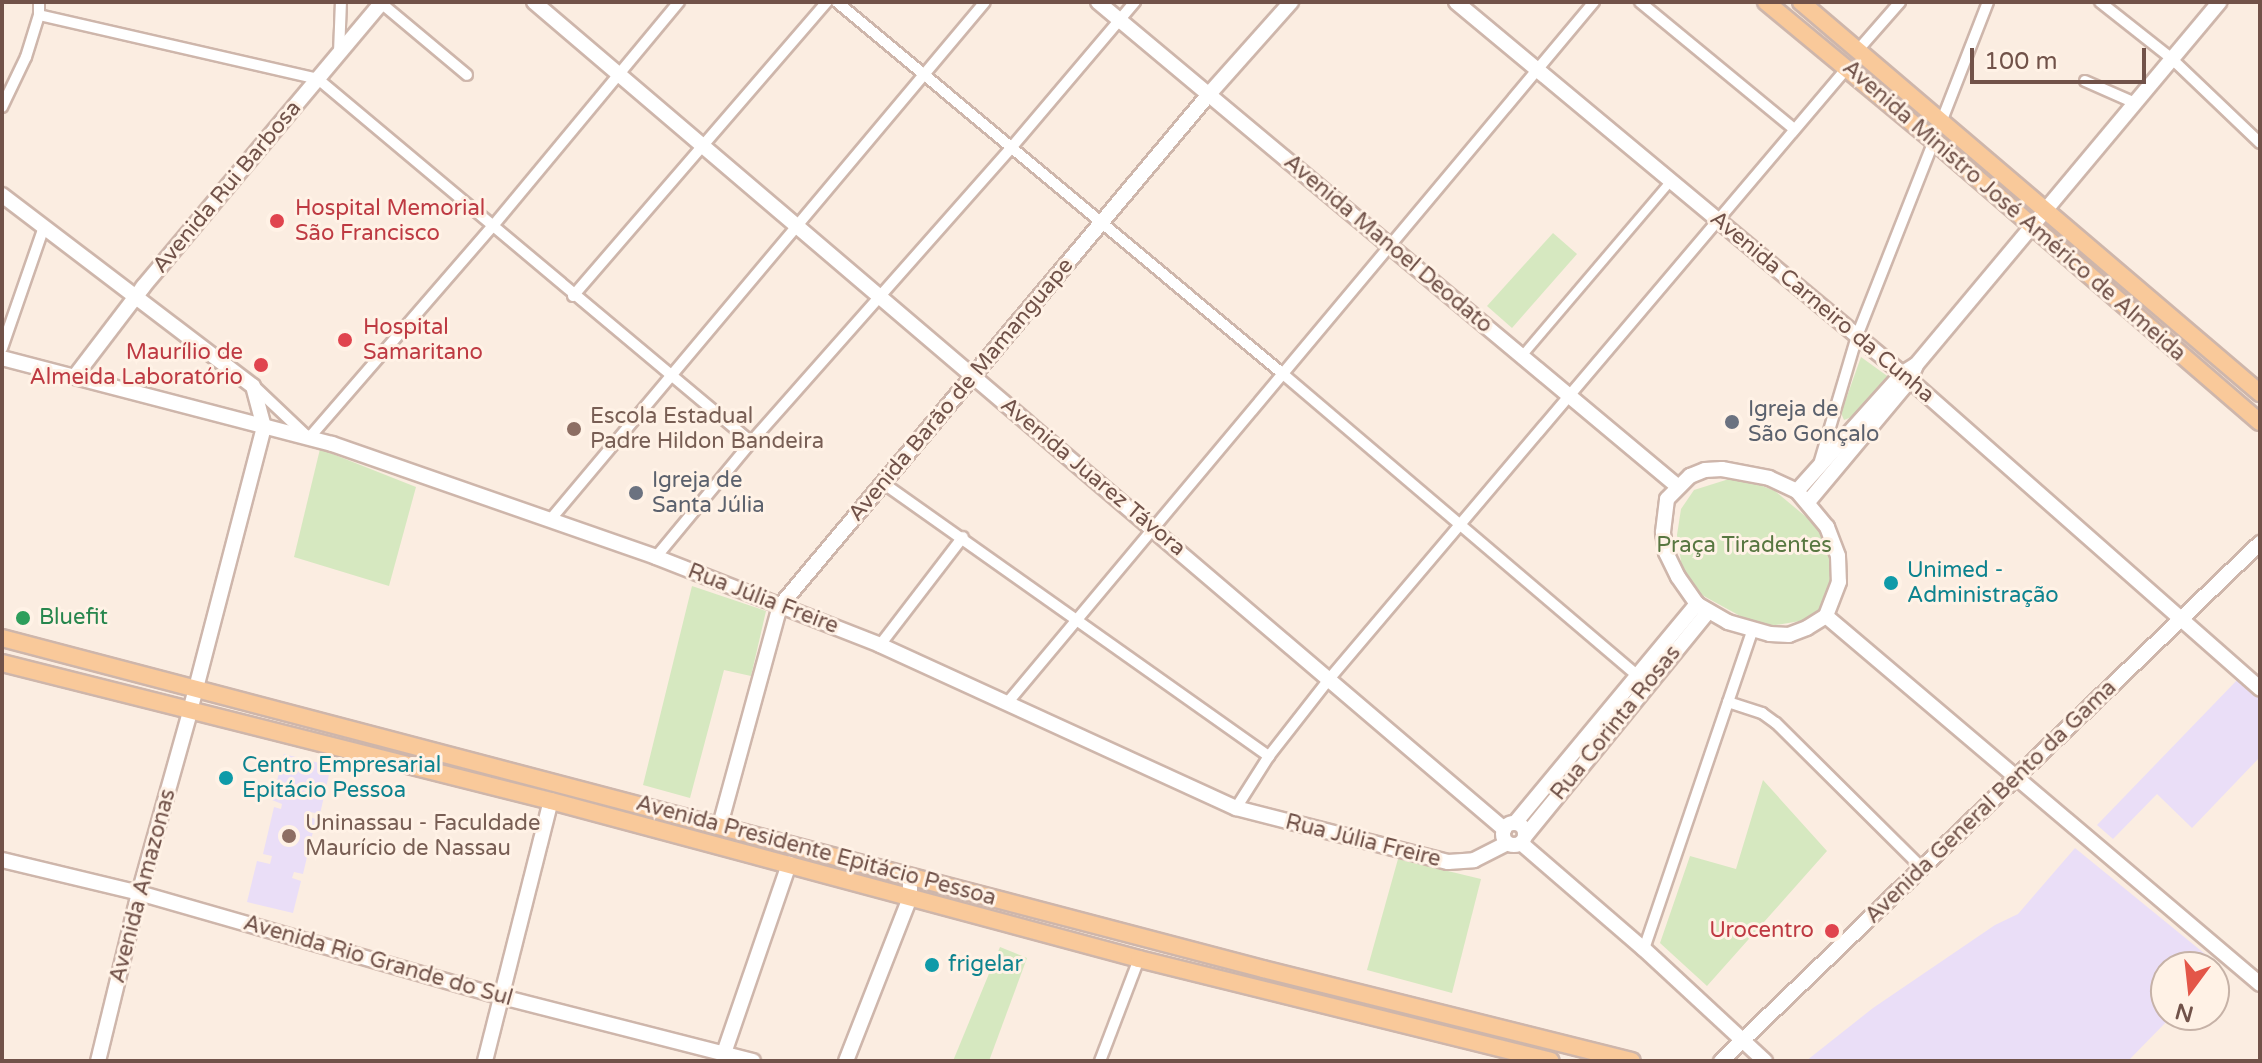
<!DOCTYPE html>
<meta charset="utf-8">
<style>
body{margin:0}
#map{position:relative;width:2262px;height:1063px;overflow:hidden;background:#fbede1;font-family:"Varela Round",sans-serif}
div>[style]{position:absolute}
.education>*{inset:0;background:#eadef7}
.green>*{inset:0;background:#d6e8c0}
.roads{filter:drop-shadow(2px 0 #ceb6ab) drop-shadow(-2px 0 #ceb6ab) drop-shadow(0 2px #ceb6ab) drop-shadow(0 -2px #ceb6ab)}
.pedestrian>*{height:8px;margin:-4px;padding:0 4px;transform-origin:4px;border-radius:4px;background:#fff}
.minor>*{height:10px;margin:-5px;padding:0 5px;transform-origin:5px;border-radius:5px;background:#fff}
.tertiary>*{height:14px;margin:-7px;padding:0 7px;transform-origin:7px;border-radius:7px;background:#fff}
.secondary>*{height:14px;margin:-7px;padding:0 7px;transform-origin:7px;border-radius:7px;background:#fff}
.secondary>.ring{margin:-7px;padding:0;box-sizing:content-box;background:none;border:14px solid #fff;border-radius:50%}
.primary>*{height:16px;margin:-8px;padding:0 8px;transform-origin:8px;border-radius:8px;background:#f9c99a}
.dots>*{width:22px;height:22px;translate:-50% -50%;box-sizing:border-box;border:4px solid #fff2e6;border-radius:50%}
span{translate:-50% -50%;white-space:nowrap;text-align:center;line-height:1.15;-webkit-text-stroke:6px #fff2e6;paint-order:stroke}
.street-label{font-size:22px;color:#715249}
.health-label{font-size:22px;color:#be3a42}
.left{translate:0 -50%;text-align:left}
.right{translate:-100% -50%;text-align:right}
.worship-label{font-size:22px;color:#5b616d}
.education-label{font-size:22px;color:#785e54}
.park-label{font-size:22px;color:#587741}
.culture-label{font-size:22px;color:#0d838f}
.leisure-label{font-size:22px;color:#27864d}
.frame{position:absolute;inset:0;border:4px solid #715249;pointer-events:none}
.north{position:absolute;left:2150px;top:951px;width:80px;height:80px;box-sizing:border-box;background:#fff2e6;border:2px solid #c6b2a7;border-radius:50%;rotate:195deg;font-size:22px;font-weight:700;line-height:32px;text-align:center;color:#715249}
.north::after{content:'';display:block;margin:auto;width:28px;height:36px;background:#e35648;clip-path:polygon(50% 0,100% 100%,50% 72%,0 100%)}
.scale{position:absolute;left:1970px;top:48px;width:176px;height:36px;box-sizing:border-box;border:4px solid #715249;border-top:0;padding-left:10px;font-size:24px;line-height:28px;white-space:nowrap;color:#715249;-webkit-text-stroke:6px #fff2e6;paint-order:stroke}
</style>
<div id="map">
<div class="education">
<i style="clip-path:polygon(2240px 677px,2260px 696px,2260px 757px,2192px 828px,2157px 794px,2113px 839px,2097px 825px)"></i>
<i style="clip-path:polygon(284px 754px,331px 766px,320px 814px,310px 812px,309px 817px,316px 819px,303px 874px,294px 872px,292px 878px,301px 881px,293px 913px,247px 902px,257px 861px,270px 864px,272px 856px,263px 854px,274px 807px,281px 809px,282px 804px,272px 800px)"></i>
<i style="clip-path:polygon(2075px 848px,2221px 967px,2214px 974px,2214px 967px,2166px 967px,2166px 1015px,2173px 1015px,2128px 1061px,1806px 1061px,1873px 1008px,1995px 925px,2018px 914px)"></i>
</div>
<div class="green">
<i style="clip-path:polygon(1553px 233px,1577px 254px,1512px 328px,1487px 306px)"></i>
<i style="clip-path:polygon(1861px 357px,1890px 378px,1854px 416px,1844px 420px,1841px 413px)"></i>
<i style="clip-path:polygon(320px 449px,416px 487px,389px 586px,294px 557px)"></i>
<i style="clip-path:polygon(1729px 479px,1747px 480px,1775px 491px,1817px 526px,1830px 548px,1833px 579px,1821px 612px,1806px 620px,1770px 626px,1753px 623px,1700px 594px,1682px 568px,1677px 535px,1681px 509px,1694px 490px)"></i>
<i style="clip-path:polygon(692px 586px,766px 611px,751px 676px,724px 670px,690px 798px,643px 785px)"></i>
<i style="clip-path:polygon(1763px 780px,1827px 851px,1707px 986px,1660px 943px,1690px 856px,1736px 869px)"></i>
<i style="clip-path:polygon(1398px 859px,1481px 879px,1452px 993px,1367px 970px)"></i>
<i style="clip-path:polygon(1000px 947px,1027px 958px,989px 1061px,953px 1061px)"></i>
</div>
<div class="roads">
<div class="pedestrian">
<i style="left:1521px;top:357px;width:230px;rotate:-49.6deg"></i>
</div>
<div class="minor">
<i style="left:837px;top:2px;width:581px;rotate:39.83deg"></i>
<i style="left:1283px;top:374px;width:472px;rotate:40.4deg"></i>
<i style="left:1640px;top:2px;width:200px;rotate:39.5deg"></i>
<i style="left:2100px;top:2px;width:90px;rotate:38.3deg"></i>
<i style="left:2171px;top:58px;width:123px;rotate:43.7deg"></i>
<i style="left:381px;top:3px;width:112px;rotate:39.9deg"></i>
<i style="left:39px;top:15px;width:286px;rotate:12.9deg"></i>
<i style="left:318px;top:79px;width:565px;rotate:39.97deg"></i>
<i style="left:1858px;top:50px;width:64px;rotate:-48.8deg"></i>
<i style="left:339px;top:53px;width:51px;rotate:-87.8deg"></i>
<i style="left:2085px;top:81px;width:55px;rotate:23.7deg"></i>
<i style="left:2px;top:107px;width:55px;rotate:-64.4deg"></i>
<i style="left:26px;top:57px;width:44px;rotate:-72.8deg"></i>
<i style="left:39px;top:15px;width:13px;rotate:-90deg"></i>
<i style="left:1942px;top:120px;width:127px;rotate:-68.7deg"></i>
<i style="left:573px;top:296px;width:389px;rotate:-49.2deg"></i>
<i style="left:2px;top:348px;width:128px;rotate:-70.9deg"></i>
<i style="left:255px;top:387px;width:74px;rotate:43.4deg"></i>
<i style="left:309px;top:438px;width:279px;rotate:-49.1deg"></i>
<i style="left:492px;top:227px;width:293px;rotate:-50.3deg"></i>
<i style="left:1820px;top:461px;width:130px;rotate:-73.5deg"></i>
<i style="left:1857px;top:336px;width:210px;rotate:-68.5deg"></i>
<i style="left:883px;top:483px;width:473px;rotate:35.3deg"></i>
<i style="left:550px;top:520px;width:676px;rotate:-49.98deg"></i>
<i style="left:656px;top:557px;width:149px;rotate:-50.4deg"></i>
<i style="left:751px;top:442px;width:392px;rotate:-48.5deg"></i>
<i style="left:1011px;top:148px;width:192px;rotate:-49.7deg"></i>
<i style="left:880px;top:645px;width:136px;rotate:-52.5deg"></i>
<i style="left:1008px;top:702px;width:913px;rotate:-50.07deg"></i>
<i style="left:1728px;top:702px;width:36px;rotate:18deg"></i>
<i style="left:1762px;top:713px;width:17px;rotate:36deg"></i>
<i style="left:1776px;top:723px;width:206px;rotate:44.8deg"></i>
<i style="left:1236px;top:808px;width:62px;rotate:-57.6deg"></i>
<i style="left:1269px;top:756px;width:99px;rotate:-52deg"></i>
<i style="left:1330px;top:678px;width:800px;rotate:-49.72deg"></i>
<i style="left:1644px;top:949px;width:336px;rotate:-71.2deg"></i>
<i style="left:1100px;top:1061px;width:109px;rotate:-69.1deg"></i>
</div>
<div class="tertiary">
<i style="left:534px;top:2px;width:1275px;rotate:40.45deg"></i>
<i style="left:1098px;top:2px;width:755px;rotate:39.89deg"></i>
<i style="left:1456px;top:2px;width:591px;rotate:39.78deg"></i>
<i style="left:1910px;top:380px;width:467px;rotate:41.4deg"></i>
<i style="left:1826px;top:616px;width:569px;rotate:40.3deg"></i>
<i style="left:1521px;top:843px;width:162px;rotate:40.8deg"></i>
<i style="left:1644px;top:949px;width:165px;rotate:42.8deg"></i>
<i style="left:2px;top:860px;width:141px;rotate:13.5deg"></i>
<i style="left:139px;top:893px;width:378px;rotate:16deg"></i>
<i style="left:502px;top:997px;width:259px;rotate:14.3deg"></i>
<i style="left:724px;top:1053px;width:200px;rotate:-71deg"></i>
<i style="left:846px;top:1061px;width:175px;rotate:-68.6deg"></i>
<i style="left:910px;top:898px;width:21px;rotate:-90deg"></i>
<i style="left:1721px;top:1061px;width:748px;rotate:-43.86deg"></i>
</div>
<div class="secondary">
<i style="left:2px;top:195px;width:315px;rotate:37.3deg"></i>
<i style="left:253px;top:386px;width:42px;rotate:75deg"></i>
<i style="left:264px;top:427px;width:294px;rotate:104.6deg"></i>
<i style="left:190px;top:712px;width:188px;rotate:105.7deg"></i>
<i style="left:139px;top:893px;width:173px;rotate:103.7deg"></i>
<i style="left:2px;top:358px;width:341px;rotate:14.6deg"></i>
<i style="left:332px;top:444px;width:343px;rotate:19.2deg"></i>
<i style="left:656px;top:557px;width:241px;rotate:21.4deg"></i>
<i style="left:880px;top:645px;width:392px;rotate:24.6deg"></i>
<i style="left:1236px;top:808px;width:219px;rotate:14.3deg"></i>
<i style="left:1448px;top:862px;width:26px;rotate:-4deg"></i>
<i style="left:1474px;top:860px;width:37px;rotate:-27deg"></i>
<i style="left:76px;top:375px;width:111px;rotate:-52.7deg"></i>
<i style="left:143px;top:287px;width:372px;rotate:-50deg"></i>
<i style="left:1722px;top:469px;width:48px;rotate:10.8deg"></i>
<i style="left:1769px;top:478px;width:31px;rotate:25deg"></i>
<i style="left:1797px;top:491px;width:47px;rotate:50.2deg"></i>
<i style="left:1827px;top:527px;width:31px;rotate:69deg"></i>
<i style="left:1838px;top:556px;width:26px;rotate:88deg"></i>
<i style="left:1839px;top:582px;width:36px;rotate:111deg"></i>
<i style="left:1826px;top:616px;width:22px;rotate:148deg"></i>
<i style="left:1807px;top:628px;width:19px;rotate:159deg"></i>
<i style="left:1789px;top:635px;width:19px;rotate:-177deg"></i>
<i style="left:1770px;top:634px;width:44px;rotate:-164.1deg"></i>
<i style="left:1728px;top:622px;width:36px;rotate:-150deg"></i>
<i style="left:1697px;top:604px;width:33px;rotate:-125deg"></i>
<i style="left:1678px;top:577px;width:28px;rotate:-116deg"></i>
<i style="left:1666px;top:552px;width:20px;rotate:-99deg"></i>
<i style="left:1663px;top:532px;width:33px;rotate:-83deg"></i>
<i style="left:1667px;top:499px;width:33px;rotate:-45deg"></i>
<i style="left:1690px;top:476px;width:16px;rotate:-22deg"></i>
<i style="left:1705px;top:470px;width:17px;rotate:-3deg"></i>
<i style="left:1797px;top:491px;width:159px;rotate:-48.1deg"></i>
<i style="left:1903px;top:373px;width:15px;rotate:-32deg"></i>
<i style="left:1916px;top:365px;width:473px;rotate:-50.1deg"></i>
<i style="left:1808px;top:502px;width:159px;rotate:-50.1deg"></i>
<i style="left:1910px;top:380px;width:16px;rotate:-68deg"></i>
<i class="ring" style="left:1503px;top:823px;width:8px;height:8px"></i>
<i style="left:1515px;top:823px;width:285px;rotate:-50.3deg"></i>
<i style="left:720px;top:825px;width:227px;rotate:-74.7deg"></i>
<i style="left:780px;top:606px;width:669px;rotate:-50.03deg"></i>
<i style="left:1210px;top:93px;width:122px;rotate:-48.3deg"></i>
<i style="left:1526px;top:835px;width:288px;rotate:-50.8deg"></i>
<i style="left:485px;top:1061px;width:268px;rotate:-75.8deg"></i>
</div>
<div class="primary">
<i style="left:1766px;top:2px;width:218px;rotate:39.6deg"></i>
<i style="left:1934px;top:141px;width:430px;rotate:40.8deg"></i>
<i style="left:1801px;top:2px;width:603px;rotate:40.43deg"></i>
<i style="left:2px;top:638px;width:1304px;rotate:14.71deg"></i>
<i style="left:1263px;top:969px;width:380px;rotate:14deg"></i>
<i style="left:2px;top:663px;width:566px;rotate:14.11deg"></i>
<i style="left:551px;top:801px;width:609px;rotate:15.04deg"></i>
<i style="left:1139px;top:959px;width:424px;rotate:13.9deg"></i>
</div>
</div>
<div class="dots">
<i style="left:277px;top:221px;background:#e0444e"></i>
<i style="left:345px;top:340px;background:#e0444e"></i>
<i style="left:261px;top:365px;background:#e0444e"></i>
<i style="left:1732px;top:422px;background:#6b7280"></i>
<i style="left:574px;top:429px;background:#8d6e63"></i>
<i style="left:636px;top:493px;background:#6b7280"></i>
<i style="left:1891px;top:583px;background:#0f9aa8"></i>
<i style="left:23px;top:618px;background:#2e9e5b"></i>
<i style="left:226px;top:778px;background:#0f9aa8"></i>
<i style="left:289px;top:836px;background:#8d6e63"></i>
<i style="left:1832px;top:931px;background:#e0444e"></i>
<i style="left:932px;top:965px;background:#0f9aa8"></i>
</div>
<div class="street-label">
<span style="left:227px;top:187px;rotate:-50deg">Avenida Rui Barbosa</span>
<span style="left:2014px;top:211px;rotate:41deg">Avenida Ministro José Américo de Almeida</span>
<span style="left:1388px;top:244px;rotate:40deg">Avenida Manoel Deodato</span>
<span style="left:1822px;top:307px;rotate:40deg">Avenida Carneiro da Cunha</span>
<span style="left:961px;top:390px;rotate:-50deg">Avenida Barão de Mamanguape</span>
<span style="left:1093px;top:477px;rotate:40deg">Avenida Juarez Távora</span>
<span style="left:763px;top:599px;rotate:21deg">Rua Júlia Freire</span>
<span style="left:1616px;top:723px;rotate:-51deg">Rua Corinta Rosas</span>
<span style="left:1991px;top:802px;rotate:-44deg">Avenida General Bento da Gama</span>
<span style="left:1363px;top:841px;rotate:14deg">Rua Júlia Freire</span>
<span style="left:816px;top:851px;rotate:15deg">Avenida Presidente Epitácio Pessoa</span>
<span style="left:143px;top:886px;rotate:-75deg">Avenida Amazonas</span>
<span style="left:378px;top:961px;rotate:16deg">Avenida Rio Grande do Sul</span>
</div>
<div class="health-label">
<span class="left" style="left:295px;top:221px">Hospital Memorial<br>São Francisco</span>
<span class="left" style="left:363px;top:340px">Hospital<br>Samaritano</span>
<span class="right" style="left:243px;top:365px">Maurílio de<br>Almeida Laboratório</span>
<span class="right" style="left:1814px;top:931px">Urocentro</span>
</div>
<div class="worship-label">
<span class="left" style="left:1748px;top:422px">Igreja de<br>São Gonçalo</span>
<span class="left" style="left:652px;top:493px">Igreja de<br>Santa Júlia</span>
</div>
<div class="education-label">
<span class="left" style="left:590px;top:429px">Escola Estadual<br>Padre Hildon Bandeira</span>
<span class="left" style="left:305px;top:836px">Uninassau - Faculdade<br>Maurício de Nassau</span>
</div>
<div class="park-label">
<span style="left:1744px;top:546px">Praça Tiradentes</span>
</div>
<div class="culture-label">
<span class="left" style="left:1907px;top:583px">Unimed -<br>Administração</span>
<span class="left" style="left:242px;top:778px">Centro Empresarial<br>Epitácio Pessoa</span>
<span class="left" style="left:948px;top:965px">frigelar</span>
</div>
<div class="leisure-label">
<span class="left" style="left:39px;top:618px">Bluefit</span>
</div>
<div class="frame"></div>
<div class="north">N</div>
<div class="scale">100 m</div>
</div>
